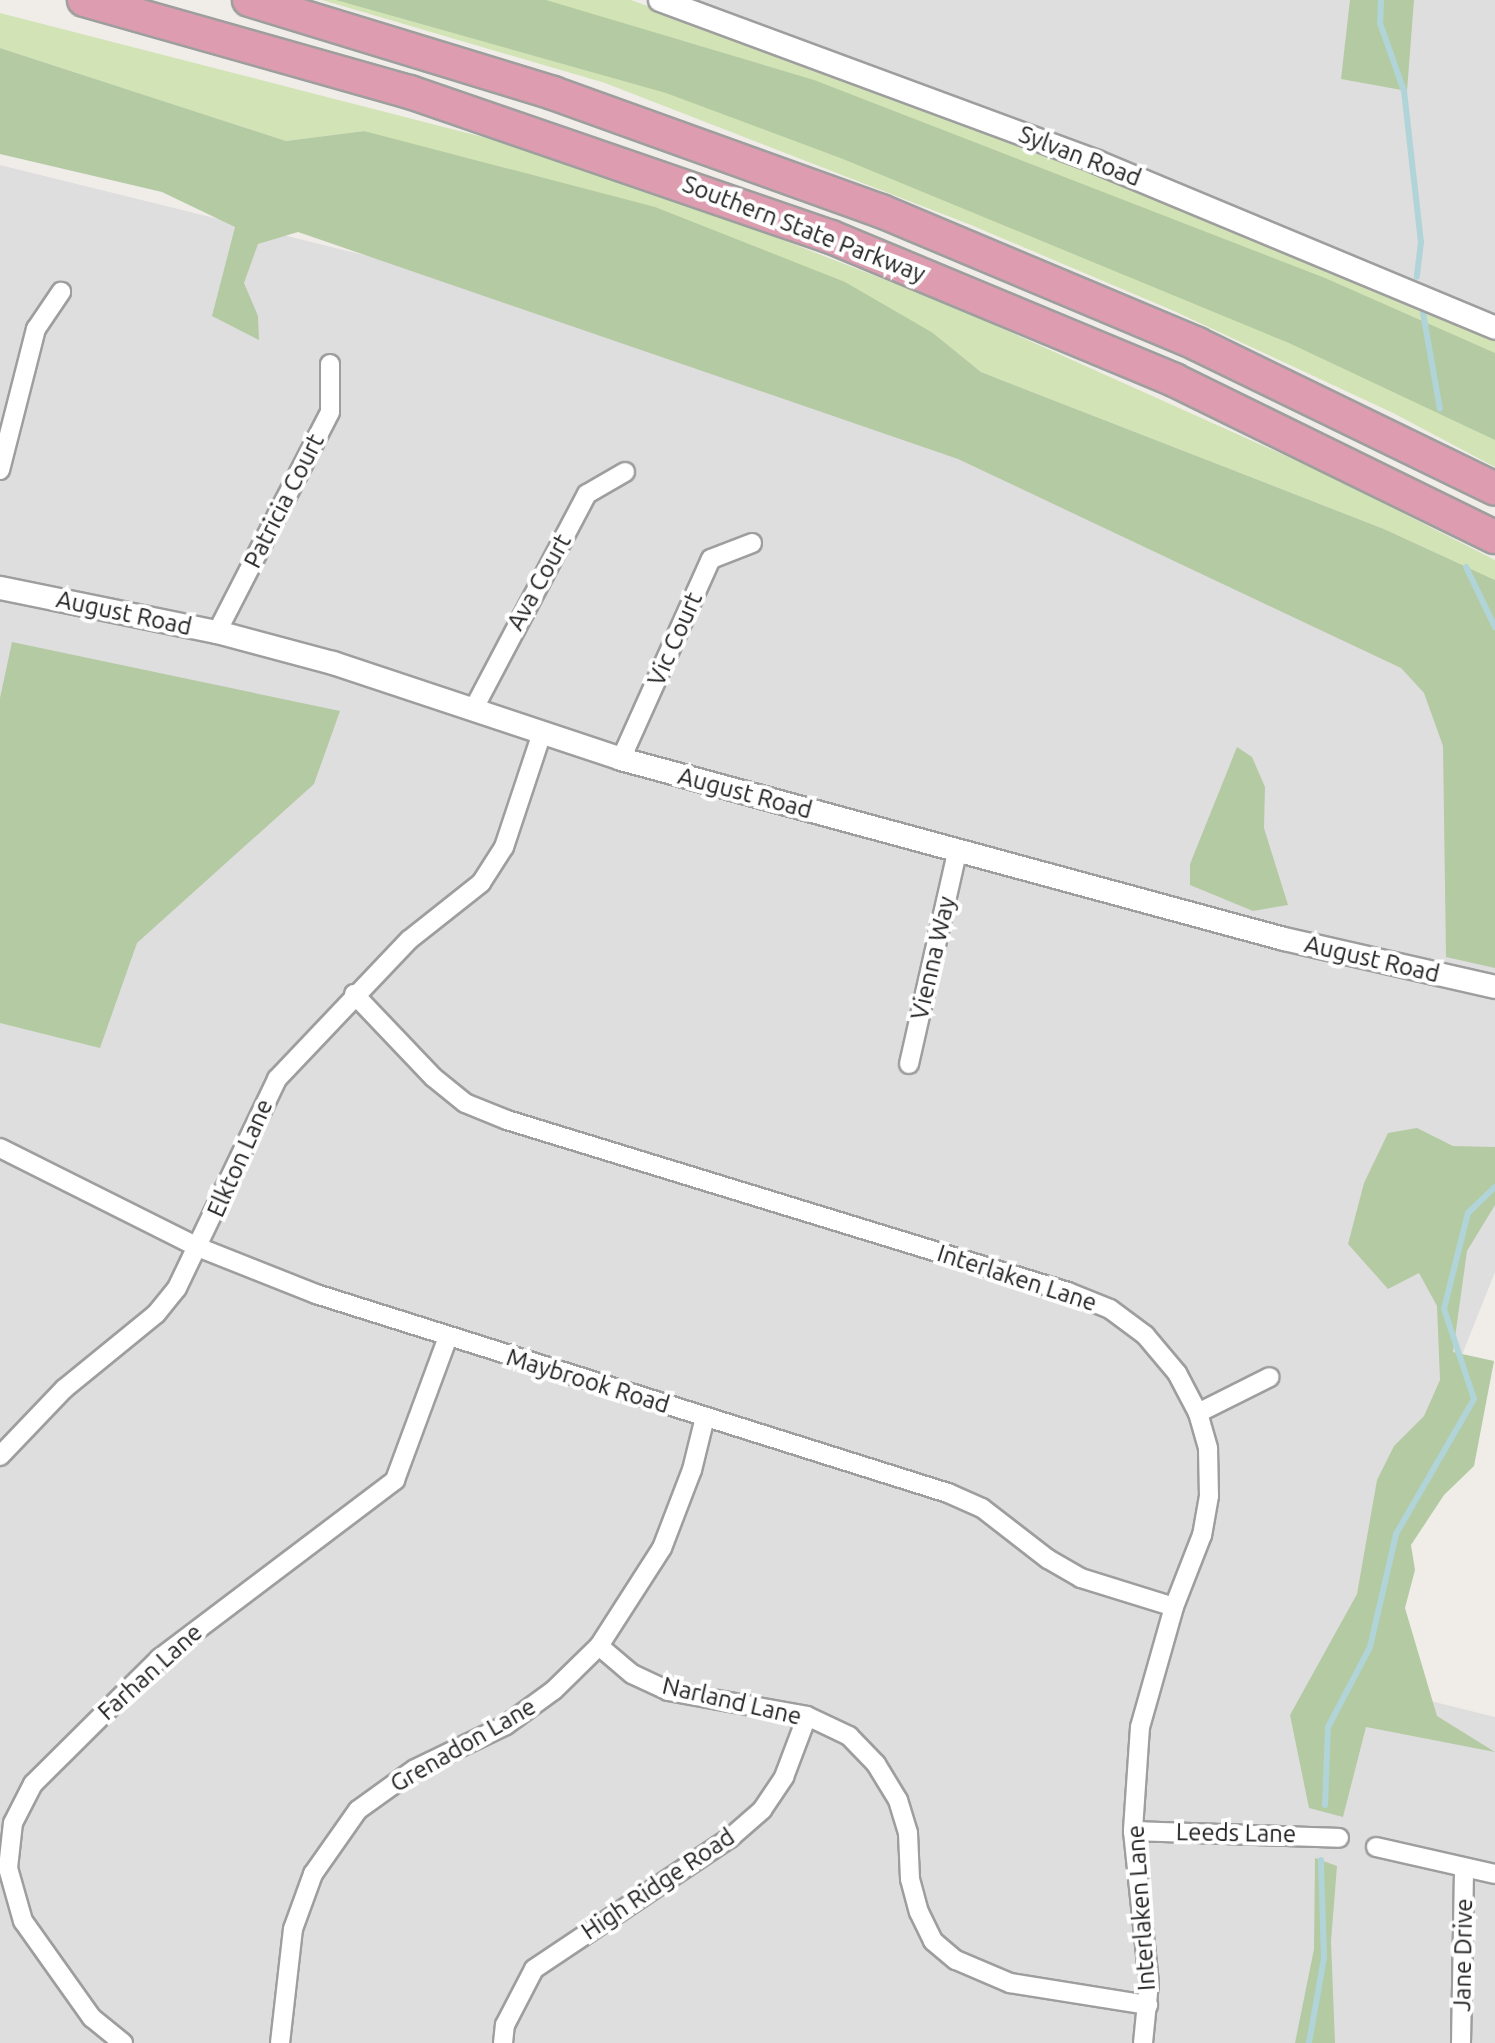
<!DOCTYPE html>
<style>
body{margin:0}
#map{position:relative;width:1495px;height:2043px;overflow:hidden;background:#f0ede9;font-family:Ubuntu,sans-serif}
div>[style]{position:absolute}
.residential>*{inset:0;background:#dfdedf}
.grass>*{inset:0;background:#d2e3b6}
.forest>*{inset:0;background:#b4caa3}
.stream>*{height:6px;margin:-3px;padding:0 3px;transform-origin:3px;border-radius:3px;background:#b0d4d8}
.roads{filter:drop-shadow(2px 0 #9e9e9e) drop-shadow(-2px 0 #9e9e9e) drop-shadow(0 2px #9e9e9e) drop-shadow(0 -2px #9e9e9e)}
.minor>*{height:18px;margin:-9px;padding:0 9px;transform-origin:9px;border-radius:9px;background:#fff}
.tertiary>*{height:22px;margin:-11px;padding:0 11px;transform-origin:11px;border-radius:11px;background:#fff}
.motorway>*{height:32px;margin:-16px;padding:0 16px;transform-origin:16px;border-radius:16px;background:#dd9cb0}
span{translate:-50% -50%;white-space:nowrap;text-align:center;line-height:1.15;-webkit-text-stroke:8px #fff;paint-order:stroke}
.street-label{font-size:24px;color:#212121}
</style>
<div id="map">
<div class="residential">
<i style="clip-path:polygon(660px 0,1495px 0,1495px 328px)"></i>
<i style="clip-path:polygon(0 165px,590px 311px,997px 455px,1495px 686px,1495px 1272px,1334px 1677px,1495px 1717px,1495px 2043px,0 2043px)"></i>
</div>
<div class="grass">
<i style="clip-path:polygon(322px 0,631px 0,1100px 171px,1495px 339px,1495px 467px,1393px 413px,1174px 311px,971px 225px,605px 83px)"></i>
<i style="clip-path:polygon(0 13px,506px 143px,757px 230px,950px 305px,1326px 474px,1495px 560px,1495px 580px,1384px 529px,981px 372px,933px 333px,364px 131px,286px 141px,0 48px)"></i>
</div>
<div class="forest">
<i style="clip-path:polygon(336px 0,546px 0,814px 80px,1325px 278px,1495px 353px,1495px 440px,1289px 343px,843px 159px,666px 93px)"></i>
<i style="clip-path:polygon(1350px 0,1414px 0,1407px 91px,1341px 79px)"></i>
<i style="clip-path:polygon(0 48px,286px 141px,364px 131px,655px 207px,845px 282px,933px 333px,981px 372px,1384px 529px,1495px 580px,1495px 968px,1446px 957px,1443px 746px,1424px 693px,1401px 668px,958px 459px,298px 232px,258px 244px,244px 283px,258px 316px,259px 340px,212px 316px,235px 227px,162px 192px,0 154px)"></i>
<i style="clip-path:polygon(12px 642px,340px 711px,314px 784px,137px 943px,100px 1048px,0 1023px,0 698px)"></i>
<i style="clip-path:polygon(1237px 747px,1252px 757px,1265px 787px,1264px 828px,1288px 905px,1253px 911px,1190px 885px,1190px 864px)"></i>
<i style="clip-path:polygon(1417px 1128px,1453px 1146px,1495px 1147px,1495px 1205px,1467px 1251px,1453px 1352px,1494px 1361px,1474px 1466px,1444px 1495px,1411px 1545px,1415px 1570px,1405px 1608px,1437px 1716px,1495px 1752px,1366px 1727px,1343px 1817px,1309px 1808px,1290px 1715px,1357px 1594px,1377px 1480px,1394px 1446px,1424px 1416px,1440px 1380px,1437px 1306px,1419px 1273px,1388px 1289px,1348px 1244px,1364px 1183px,1388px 1133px)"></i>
<i style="clip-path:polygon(1315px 1858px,1337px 1866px,1331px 1941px,1335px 2043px,1295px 2043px,1314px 1949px)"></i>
</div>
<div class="stream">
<i style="left:1381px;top:0;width:23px;rotate:92deg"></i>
<i style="left:1380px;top:23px;width:72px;rotate:70.6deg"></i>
<i style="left:1404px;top:91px;width:152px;rotate:83.6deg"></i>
<i style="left:1421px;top:242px;width:35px;rotate:97deg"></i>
<i style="left:1423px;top:313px;width:97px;rotate:80deg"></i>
<i style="left:1466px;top:567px;width:67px;rotate:64.2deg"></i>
<i style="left:1325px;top:1805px;width:78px;rotate:-87.8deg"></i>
<i style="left:1328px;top:1727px;width:90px;rotate:-62.3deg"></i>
<i style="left:1370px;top:1647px;width:116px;rotate:-77deg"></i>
<i style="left:1396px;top:1534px;width:156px;rotate:-60deg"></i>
<i style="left:1474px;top:1399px;width:95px;rotate:-108.4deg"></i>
<i style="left:1444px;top:1309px;width:99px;rotate:-76deg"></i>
<i style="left:1468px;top:1213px;width:37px;rotate:-44deg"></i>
<i style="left:1309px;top:2043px;width:86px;rotate:-80deg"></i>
<i style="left:1324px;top:1958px;width:98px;rotate:-91.8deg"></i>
</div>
<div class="roads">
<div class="minor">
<i style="left:0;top:470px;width:146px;rotate:-75.7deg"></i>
<i style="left:36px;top:329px;width:45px;rotate:-56deg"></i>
<i style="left:217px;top:632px;width:247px;rotate:-62.8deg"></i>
<i style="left:330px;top:412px;width:48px;rotate:-90deg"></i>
<i style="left:473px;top:710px;width:244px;rotate:-62.2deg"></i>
<i style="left:587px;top:494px;width:44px;rotate:-30.1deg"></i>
<i style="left:621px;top:759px;width:219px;rotate:-65.8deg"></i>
<i style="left:711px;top:559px;width:44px;rotate:-21.3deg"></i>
<i style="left:354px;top:994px;width:115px;rotate:46.4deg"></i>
<i style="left:433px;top:1077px;width:41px;rotate:39.1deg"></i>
<i style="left:465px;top:1103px;width:45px;rotate:22deg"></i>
<i style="left:507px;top:1120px;width:587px;rotate:17.05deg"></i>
<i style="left:1068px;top:1292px;width:45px;rotate:22deg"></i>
<i style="left:1110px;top:1309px;width:44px;rotate:36.6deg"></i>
<i style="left:1145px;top:1335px;width:50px;rotate:49.9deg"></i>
<i style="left:1177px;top:1373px;width:45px;rotate:62.3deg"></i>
<i style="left:1198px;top:1413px;width:37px;rotate:74deg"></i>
<i style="left:1208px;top:1449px;width:47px;rotate:88.8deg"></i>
<i style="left:1209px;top:1496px;width:40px;rotate:100deg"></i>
<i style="left:1202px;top:1535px;width:77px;rotate:111.3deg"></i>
<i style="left:1174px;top:1607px;width:125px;rotate:105.8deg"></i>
<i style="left:1140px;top:1727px;width:104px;rotate:93.9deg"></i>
<i style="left:1133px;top:1831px;width:153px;rotate:84deg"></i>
<i style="left:1149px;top:1983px;width:60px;rotate:95.7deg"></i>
<i style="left:909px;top:1064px;width:217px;rotate:-77.2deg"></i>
<i style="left:0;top:1148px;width:224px;rotate:26.6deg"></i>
<i style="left:200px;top:1248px;width:125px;rotate:21.6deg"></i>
<i style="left:316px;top:1294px;width:663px;rotate:17.48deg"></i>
<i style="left:948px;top:1493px;width:37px;rotate:24deg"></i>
<i style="left:982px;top:1508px;width:83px;rotate:37.7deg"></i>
<i style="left:1048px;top:1559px;width:38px;rotate:30deg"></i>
<i style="left:1081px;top:1578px;width:97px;rotate:17.3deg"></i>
<i style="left:1198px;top:1413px;width:80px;rotate:-26.6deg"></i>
<i style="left:0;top:1456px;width:93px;rotate:-46.3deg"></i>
<i style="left:64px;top:1389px;width:119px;rotate:-39.2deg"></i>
<i style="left:156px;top:1314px;width:33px;rotate:-51deg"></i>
<i style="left:177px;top:1288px;width:232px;rotate:-64.4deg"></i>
<i style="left:277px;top:1079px;width:192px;rotate:-46.5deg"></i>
<i style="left:409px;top:940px;width:92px;rotate:-38.4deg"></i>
<i style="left:481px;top:883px;width:43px;rotate:-57.4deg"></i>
<i style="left:504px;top:847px;width:120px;rotate:-71.6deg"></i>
<i style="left:599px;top:1646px;width:43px;rotate:40.3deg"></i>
<i style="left:632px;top:1674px;width:40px;rotate:25deg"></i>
<i style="left:668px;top:1691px;width:141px;rotate:10.2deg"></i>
<i style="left:807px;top:1716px;width:47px;rotate:25.5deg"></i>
<i style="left:849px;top:1736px;width:39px;rotate:46deg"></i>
<i style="left:876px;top:1764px;width:42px;rotate:58.6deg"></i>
<i style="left:898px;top:1800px;width:34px;rotate:73deg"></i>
<i style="left:908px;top:1833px;width:46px;rotate:87.5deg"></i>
<i style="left:910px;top:1879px;width:34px;rotate:75deg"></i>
<i style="left:919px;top:1912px;width:32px;rotate:64deg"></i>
<i style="left:933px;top:1941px;width:30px;rotate:40deg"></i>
<i style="left:956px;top:1960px;width:59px;rotate:23.1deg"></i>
<i style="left:1010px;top:1983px;width:140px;rotate:9.1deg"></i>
<i style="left:1133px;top:1831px;width:206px;rotate:1.9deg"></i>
<i style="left:1376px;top:1847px;width:122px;rotate:12.8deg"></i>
<i style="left:123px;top:2043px;width:40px;rotate:-141deg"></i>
<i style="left:92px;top:2018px;width:119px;rotate:-125.4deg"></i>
<i style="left:23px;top:1921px;width:55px;rotate:-105.8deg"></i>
<i style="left:8px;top:1868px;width:45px;rotate:-83.7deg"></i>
<i style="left:13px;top:1823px;width:44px;rotate:-62.9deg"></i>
<i style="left:33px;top:1784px;width:179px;rotate:-44.8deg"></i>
<i style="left:160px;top:1658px;width:295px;rotate:-37.1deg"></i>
<i style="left:395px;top:1480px;width:153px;rotate:-69.7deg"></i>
<i style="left:280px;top:2043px;width:115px;rotate:-83.5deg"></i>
<i style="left:293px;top:1929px;width:59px;rotate:-70deg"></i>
<i style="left:313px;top:1874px;width:78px;rotate:-54.9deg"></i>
<i style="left:358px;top:1810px;width:70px;rotate:-35.7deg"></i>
<i style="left:415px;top:1769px;width:101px;rotate:-25.8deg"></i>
<i style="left:506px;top:1725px;width:59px;rotate:-36.1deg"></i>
<i style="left:554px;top:1690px;width:63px;rotate:-44.4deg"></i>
<i style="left:599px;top:1646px;width:117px;rotate:-57.3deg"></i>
<i style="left:662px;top:1548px;width:84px;rotate:-69deg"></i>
<i style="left:692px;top:1470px;width:55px;rotate:-76.2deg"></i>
<i style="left:503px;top:2043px;width:18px;rotate:-84deg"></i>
<i style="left:505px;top:2025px;width:63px;rotate:-62.6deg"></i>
<i style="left:534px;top:1969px;width:236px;rotate:-33.8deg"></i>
<i style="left:730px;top:1838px;width:43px;rotate:-41.2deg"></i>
<i style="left:762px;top:1810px;width:40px;rotate:-56deg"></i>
<i style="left:784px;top:1777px;width:65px;rotate:-69.3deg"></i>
<i style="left:1461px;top:2043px;width:175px;rotate:-89deg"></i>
</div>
<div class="tertiary">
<i style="left:660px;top:0;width:466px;rotate:20.3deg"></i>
<i style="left:1097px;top:162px;width:431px;rotate:22.6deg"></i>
<i style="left:0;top:588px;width:221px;rotate:11.5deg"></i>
<i style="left:217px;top:632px;width:120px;rotate:15deg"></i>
<i style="left:333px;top:663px;width:304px;rotate:18.4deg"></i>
<i style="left:621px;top:759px;width:687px;rotate:15.19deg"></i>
<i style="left:1284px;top:939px;width:216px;rotate:12.8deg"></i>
</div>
<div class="motorway">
<i style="left:84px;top:0;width:339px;rotate:15.8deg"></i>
<i style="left:410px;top:92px;width:445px;rotate:19deg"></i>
<i style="left:831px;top:237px;width:372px;rotate:22.6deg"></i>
<i style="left:1174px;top:380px;width:357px;rotate:26.1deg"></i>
<i style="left:249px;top:0;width:318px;rotate:17deg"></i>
<i style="left:553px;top:93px;width:349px;rotate:19.8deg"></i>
<i style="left:881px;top:211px;width:343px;rotate:22.8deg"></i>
<i style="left:1197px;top:344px;width:331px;rotate:25.9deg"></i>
</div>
</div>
<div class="street-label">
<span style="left:1080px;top:156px;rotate:21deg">Sylvan Road</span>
<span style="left:804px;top:229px;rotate:21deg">Southern State Parkway</span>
<span style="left:284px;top:501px;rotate:-63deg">Patricia Court</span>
<span style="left:539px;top:582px;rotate:-61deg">Ava Court</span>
<span style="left:124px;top:613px;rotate:12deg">August Road</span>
<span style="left:675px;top:639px;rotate:-66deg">Vic Court</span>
<span style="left:745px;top:793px;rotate:15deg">August Road</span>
<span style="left:933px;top:958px;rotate:-77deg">Vienna Way</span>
<span style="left:1372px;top:959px;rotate:13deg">August Road</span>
<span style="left:240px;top:1158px;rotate:-66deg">Elkton Lane</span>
<span style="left:1017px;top:1278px;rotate:18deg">Interlaken Lane</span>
<span style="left:588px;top:1381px;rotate:17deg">Maybrook Road</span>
<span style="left:150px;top:1672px;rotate:-42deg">Farhan Lane</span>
<span style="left:732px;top:1701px;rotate:13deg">Narland Lane</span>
<span style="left:463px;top:1745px;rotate:-30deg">Grenadon Lane</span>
<span style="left:1236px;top:1833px;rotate:1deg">Leeds Lane</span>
<span style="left:658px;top:1884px;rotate:-34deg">High Ridge Road</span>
<span style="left:1141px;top:1908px;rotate:-94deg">Interlaken Lane</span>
<span style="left:1463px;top:1955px;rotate:-89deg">Jane Drive</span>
</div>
</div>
